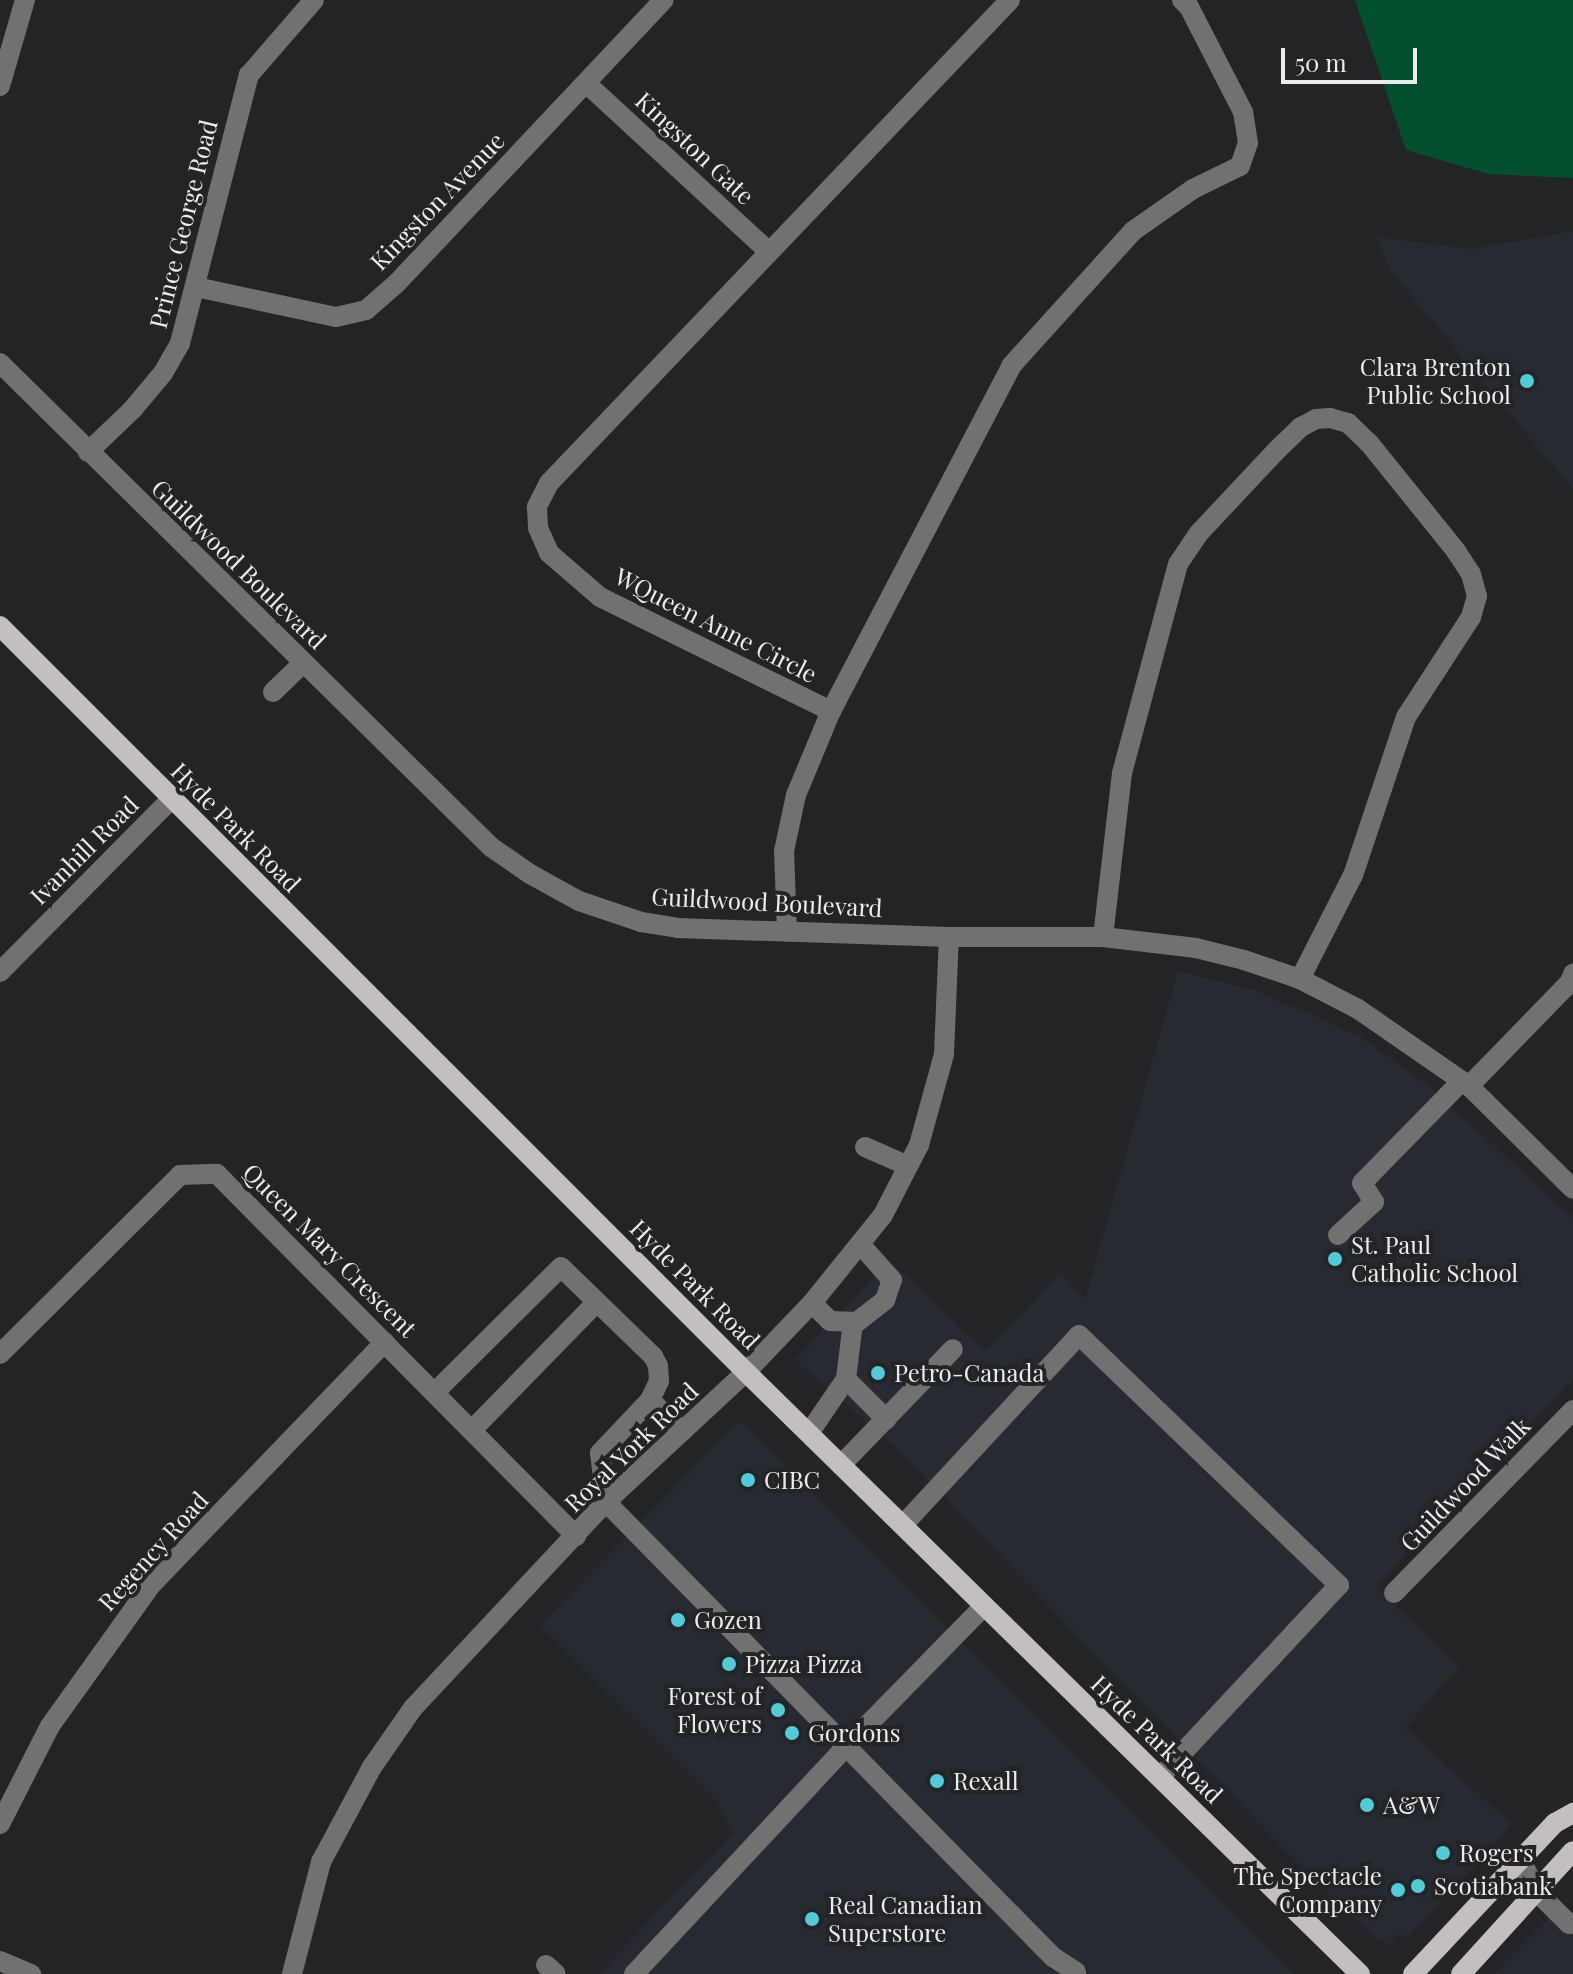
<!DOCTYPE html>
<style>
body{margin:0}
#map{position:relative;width:1573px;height:1974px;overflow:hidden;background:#232426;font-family:"Playfair Display",serif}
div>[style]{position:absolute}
.built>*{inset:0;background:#282a32}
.green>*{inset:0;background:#024f2e}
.minor>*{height:20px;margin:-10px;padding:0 10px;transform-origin:10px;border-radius:10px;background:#727170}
.major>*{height:20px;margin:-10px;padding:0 10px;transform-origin:10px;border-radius:10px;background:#c2bfbe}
.dots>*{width:22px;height:22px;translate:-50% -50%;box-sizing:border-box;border:4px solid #232426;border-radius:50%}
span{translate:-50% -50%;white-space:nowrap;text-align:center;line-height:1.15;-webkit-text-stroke:8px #232426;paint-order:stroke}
.street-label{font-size:24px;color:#ebebed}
.poi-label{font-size:24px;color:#ebebed}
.right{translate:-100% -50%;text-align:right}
.left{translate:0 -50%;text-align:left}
.scale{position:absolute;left:1281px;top:48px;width:136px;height:36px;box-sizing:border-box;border:4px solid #ebebed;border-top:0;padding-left:10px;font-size:24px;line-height:28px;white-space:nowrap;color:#ebebed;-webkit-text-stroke:6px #232426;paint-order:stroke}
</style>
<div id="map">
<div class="built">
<i style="clip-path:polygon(1573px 231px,1573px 490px,1391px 271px,1376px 237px,1471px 249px)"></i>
<i style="clip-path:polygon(1178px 971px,1254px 990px,1360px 1036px,1431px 1088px,1573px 1218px,1573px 1380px,1376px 1587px,1459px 1667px,1406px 1728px,1512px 1825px,1407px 1939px,1400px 1932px,1388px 1945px,1375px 1938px,1287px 1852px,895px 1447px,795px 1360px,889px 1260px,986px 1351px,1061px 1272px,1085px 1299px)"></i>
<i style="clip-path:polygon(740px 1421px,1294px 1974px,599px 1974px,733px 1833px,716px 1800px,540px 1625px)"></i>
<i style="clip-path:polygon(1563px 1904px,1573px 1913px,1573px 1974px,1494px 1974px)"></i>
</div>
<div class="green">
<i style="clip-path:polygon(1355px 0,1573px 0,1573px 178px,1488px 174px,1406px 150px)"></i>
</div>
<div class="minor">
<i style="left:1010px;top:0;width:668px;rotate:133.66deg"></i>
<i style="left:549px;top:483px;width:27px;rotate:117deg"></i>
<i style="left:537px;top:507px;width:21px;rotate:87deg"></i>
<i style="left:538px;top:528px;width:27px;rotate:66deg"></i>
<i style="left:549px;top:553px;width:67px;rotate:40.8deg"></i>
<i style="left:600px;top:597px;width:258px;rotate:26.3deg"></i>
<i style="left:831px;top:711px;width:389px;rotate:-62.4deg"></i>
<i style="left:1011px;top:366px;width:182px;rotate:-47.9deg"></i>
<i style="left:1133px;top:231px;width:73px;rotate:-35deg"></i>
<i style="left:1193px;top:189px;width:52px;rotate:-26.1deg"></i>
<i style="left:1240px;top:166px;width:24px;rotate:-71deg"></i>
<i style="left:1248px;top:143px;width:31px;rotate:-99deg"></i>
<i style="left:1243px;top:112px;width:118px;rotate:-117.2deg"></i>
<i style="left:1189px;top:7px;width:10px;rotate:-135deg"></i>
<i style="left:586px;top:83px;width:249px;rotate:42.7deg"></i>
<i style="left:0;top:86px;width:90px;rotate:-73.8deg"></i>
<i style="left:196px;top:287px;width:143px;rotate:12.1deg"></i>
<i style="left:336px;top:317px;width:31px;rotate:-13deg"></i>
<i style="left:366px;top:310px;width:40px;rotate:-41deg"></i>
<i style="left:396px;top:284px;width:390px;rotate:-46.7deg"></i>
<i style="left:0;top:363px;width:689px;rotate:44.59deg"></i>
<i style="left:491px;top:847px;width:47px;rotate:34.7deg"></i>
<i style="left:530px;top:874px;width:56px;rotate:28.9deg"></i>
<i style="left:579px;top:901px;width:65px;rotate:18.7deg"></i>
<i style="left:641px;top:922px;width:36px;rotate:9deg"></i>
<i style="left:677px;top:928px;width:272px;rotate:1.9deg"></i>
<i style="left:949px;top:937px;width:154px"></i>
<i style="left:1103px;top:937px;width:94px;rotate:6.7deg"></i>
<i style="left:1196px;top:948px;width:49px;rotate:14deg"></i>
<i style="left:1244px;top:960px;width:59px;rotate:18.7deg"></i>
<i style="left:1300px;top:979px;width:65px;rotate:27.3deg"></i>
<i style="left:1358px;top:1009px;width:135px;rotate:34.7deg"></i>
<i style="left:1469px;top:1086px;width:146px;rotate:44.7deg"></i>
<i style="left:88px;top:452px;width:61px;rotate:-43.7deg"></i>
<i style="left:132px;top:410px;width:48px;rotate:-50deg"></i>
<i style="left:163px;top:373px;width:34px;rotate:-60deg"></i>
<i style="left:180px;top:343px;width:277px;rotate:-75.6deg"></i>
<i style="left:249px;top:75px;width:99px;rotate:-49.1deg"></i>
<i style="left:273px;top:692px;width:42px;rotate:-44deg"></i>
<i style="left:787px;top:932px;width:81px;rotate:-92.1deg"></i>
<i style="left:784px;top:851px;width:57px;rotate:-77.9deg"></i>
<i style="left:796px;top:795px;width:91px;rotate:-67.4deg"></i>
<i style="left:1103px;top:937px;width:165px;rotate:-83.4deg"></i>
<i style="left:1122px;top:773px;width:216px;rotate:-75deg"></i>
<i style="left:1178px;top:564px;width:37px;rotate:-56deg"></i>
<i style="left:1199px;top:533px;width:115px;rotate:-46.8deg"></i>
<i style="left:1278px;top:449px;width:32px;rotate:-44deg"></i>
<i style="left:1301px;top:427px;width:17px;rotate:-28deg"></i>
<i style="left:1316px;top:419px;width:14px;rotate:-4deg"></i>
<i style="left:1330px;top:418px;width:19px;rotate:16deg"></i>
<i style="left:1348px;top:423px;width:29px;rotate:44deg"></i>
<i style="left:1369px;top:443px;width:139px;rotate:51.1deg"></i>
<i style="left:1456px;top:551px;width:27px;rotate:57deg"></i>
<i style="left:1471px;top:574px;width:23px;rotate:75deg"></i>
<i style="left:1477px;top:596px;width:22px;rotate:106deg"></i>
<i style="left:1471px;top:617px;width:119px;rotate:123deg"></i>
<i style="left:1406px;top:717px;width:167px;rotate:108.5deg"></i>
<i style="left:1353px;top:875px;width:117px;rotate:117deg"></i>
<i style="left:0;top:972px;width:243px;rotate:-45.3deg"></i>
<i style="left:1469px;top:1086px;width:145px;rotate:-45.8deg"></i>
<i style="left:1570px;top:982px;width:9px;rotate:-69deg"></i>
<i style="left:865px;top:1147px;width:47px;rotate:23.8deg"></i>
<i style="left:1338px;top:1235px;width:49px;rotate:-42.5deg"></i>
<i style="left:1374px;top:1202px;width:22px;rotate:-122deg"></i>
<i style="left:1362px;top:1183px;width:143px;rotate:-45.6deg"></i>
<i style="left:812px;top:1303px;width:25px;rotate:45deg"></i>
<i style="left:830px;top:1321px;width:27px;rotate:2deg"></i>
<i style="left:857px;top:1322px;width:36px;rotate:-38deg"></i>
<i style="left:885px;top:1300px;width:21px;rotate:-71deg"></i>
<i style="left:892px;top:1280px;width:48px;rotate:-131.6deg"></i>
<i style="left:0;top:1354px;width:254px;rotate:-44.8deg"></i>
<i style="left:180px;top:1175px;width:37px;rotate:-2deg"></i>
<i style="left:217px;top:1174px;width:510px;rotate:45.24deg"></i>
<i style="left:846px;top:1379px;width:57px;rotate:45deg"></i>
<i style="left:435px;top:1392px;width:177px;rotate:-44.8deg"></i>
<i style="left:561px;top:1267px;width:128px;rotate:44.1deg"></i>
<i style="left:653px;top:1356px;width:11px;rotate:63deg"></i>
<i style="left:658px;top:1366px;width:15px;rotate:86deg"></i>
<i style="left:659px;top:1381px;width:21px;rotate:115deg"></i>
<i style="left:650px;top:1400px;width:73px;rotate:133.3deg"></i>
<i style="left:600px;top:1453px;width:49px;rotate:83deg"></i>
<i style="left:606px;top:1502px;width:638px;rotate:45.51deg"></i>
<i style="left:1053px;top:1957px;width:27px;rotate:33deg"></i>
<i style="left:1076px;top:1972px;width:3px;rotate:135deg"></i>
<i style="left:650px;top:1400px;width:45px;rotate:44.1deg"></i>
<i style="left:473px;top:1429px;width:177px;rotate:-45.7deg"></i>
<i style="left:809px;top:1433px;width:65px;rotate:-55.6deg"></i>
<i style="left:846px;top:1379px;width:57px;rotate:-83deg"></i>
<i style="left:841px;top:1465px;width:161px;rotate:-46deg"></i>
<i style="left:903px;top:1525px;width:259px;rotate:-47.2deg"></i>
<i style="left:1079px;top:1335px;width:361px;rotate:43.9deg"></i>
<i style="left:1339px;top:1585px;width:262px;rotate:133deg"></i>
<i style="left:1394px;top:1593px;width:256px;rotate:-45.6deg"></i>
<i style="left:0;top:1824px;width:110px;rotate:-63deg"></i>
<i style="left:50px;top:1726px;width:173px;rotate:-54.4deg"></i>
<i style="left:151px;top:1585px;width:337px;rotate:-46.1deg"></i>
<i style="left:1521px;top:1860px;width:34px;rotate:64deg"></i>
<i style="left:1536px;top:1891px;width:47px;rotate:45deg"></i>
<i style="left:0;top:1961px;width:34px;rotate:23deg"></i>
<i style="left:546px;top:1965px;width:13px;rotate:42deg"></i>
<i style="left:292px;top:1974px;width:116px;rotate:-75.5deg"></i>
<i style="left:321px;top:1862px;width:108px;rotate:-61.8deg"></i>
<i style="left:372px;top:1767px;width:72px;rotate:-55.2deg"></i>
<i style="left:413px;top:1708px;width:282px;rotate:-46.9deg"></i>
<i style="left:606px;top:1502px;width:191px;rotate:-42.9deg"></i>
<i style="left:746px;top:1372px;width:95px;rotate:-46.3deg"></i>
<i style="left:812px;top:1303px;width:113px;rotate:-51.1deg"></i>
<i style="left:883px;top:1215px;width:79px;rotate:-62.8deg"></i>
<i style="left:919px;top:1145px;width:94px;rotate:-74.6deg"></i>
<i style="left:944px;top:1054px;width:117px;rotate:-87.6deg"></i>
<i style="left:634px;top:1974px;width:311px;rotate:-47deg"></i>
<i style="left:846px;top:1747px;width:197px;rotate:-45.6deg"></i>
</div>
<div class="major">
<i style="left:0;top:626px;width:1055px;rotate:45deg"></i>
<i style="left:746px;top:1372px;width:860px;rotate:44.43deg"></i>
<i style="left:1413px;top:1974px;width:207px;rotate:-46.8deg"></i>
<i style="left:1555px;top:1823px;width:21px;rotate:-29deg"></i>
<i style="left:1461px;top:1974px;width:166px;rotate:-47.7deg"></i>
</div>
<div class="dots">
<i style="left:1527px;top:381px;background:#52cbd9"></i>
<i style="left:1335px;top:1259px;background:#52cbd9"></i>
<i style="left:878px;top:1373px;background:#52cbd9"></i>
<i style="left:748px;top:1480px;background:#52cbd9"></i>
<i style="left:678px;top:1620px;background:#52cbd9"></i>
<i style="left:729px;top:1664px;background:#52cbd9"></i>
<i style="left:778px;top:1710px;background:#52cbd9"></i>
<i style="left:792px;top:1733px;background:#52cbd9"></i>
<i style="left:937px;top:1781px;background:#52cbd9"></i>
<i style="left:1367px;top:1805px;background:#52cbd9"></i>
<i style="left:1443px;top:1853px;background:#52cbd9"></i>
<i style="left:1418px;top:1886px;background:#52cbd9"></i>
<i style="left:1398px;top:1890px;background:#52cbd9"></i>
<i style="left:812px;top:1919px;background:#52cbd9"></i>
</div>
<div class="street-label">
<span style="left:695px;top:148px;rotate:43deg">Kingston Gate</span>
<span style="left:437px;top:201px;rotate:-46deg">Kingston Avenue</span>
<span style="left:183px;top:224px;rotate:-76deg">Prince George Road</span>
<span style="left:239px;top:564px;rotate:44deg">Guildwood Boulevard</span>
<span style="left:716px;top:625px;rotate:27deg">WQueen Anne Circle</span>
<span style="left:236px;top:827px;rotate:45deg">Hyde Park Road</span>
<span style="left:84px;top:850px;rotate:-45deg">Ivanhill Road</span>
<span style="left:767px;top:902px;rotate:3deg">Guildwood Boulevard</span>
<span style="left:330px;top:1250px;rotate:45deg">Queen Mary Crescent</span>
<span style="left:695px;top:1284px;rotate:45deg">Hyde Park Road</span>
<span style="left:631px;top:1447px;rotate:-44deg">Royal York Road</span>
<span style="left:1465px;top:1484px;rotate:-46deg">Guildwood Walk</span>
<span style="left:153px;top:1551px;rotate:-48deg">Regency Road</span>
<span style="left:1157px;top:1739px;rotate:44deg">Hyde Park Road</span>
</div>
<div class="poi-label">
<span class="right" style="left:1511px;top:381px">Clara Brenton<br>Public School</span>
<span class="left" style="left:1351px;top:1259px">St. Paul<br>Catholic School</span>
<span class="left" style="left:894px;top:1373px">Petro-Canada</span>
<span class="left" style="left:764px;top:1480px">CIBC</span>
<span class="left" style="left:694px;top:1620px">Gozen</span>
<span class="left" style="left:745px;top:1664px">Pizza Pizza</span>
<span class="right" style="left:762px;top:1710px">Forest of<br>Flowers</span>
<span class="left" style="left:808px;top:1733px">Gordons</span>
<span class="left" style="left:953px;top:1781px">Rexall</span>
<span class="left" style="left:1383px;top:1805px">A&amp;W</span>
<span class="left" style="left:1459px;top:1853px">Rogers</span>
<span class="right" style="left:1382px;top:1890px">The Spectacle<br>Company</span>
<span class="left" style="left:1434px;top:1886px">Scotiabank</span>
<span class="left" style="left:828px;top:1919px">Real Canadian<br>Superstore</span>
</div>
<div class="scale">50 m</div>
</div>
